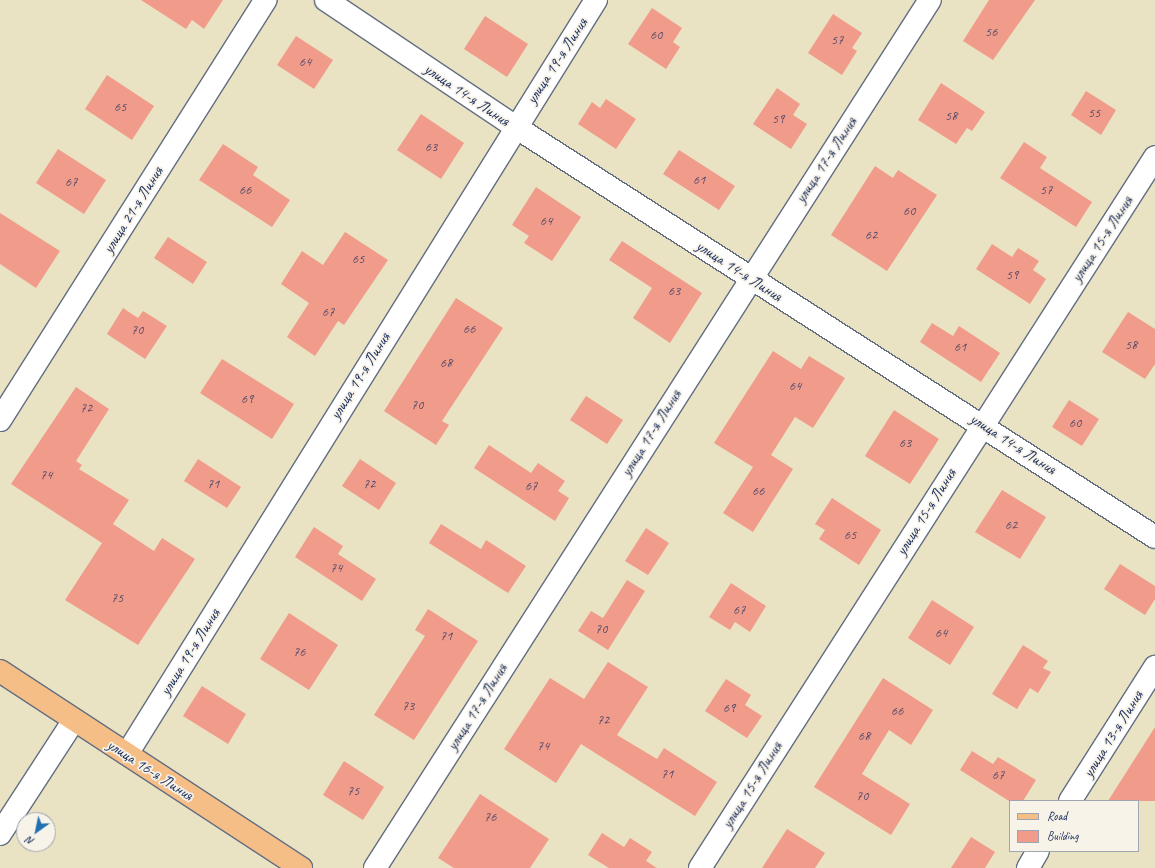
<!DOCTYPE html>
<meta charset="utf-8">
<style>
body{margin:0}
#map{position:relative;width:1155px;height:868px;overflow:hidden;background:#e9e3c3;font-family:Caveat,sans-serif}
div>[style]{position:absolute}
.building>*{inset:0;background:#f19b8b}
.roads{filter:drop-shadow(1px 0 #636e81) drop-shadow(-1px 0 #636e81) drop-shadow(0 1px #636e81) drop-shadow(0 -1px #636e81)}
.minor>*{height:22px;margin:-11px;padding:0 11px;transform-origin:11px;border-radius:11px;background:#fff}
.major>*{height:22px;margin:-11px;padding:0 11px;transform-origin:11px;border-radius:11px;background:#f6be87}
span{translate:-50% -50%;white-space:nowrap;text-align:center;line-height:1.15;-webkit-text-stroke:3.5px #f7f3e8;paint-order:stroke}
.number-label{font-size:14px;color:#504a69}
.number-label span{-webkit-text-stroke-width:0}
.street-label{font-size:16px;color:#1b2f5e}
.legend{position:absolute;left:1009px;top:800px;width:130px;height:52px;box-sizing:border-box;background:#f7f3e8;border:1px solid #9fa5b1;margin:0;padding:5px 7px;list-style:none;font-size:12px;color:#1b2f5e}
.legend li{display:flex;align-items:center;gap:8px;height:20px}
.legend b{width:20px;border:1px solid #9fa5b1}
.north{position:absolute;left:16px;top:812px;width:40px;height:40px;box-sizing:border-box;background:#f7f3e8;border:1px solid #9fa5b1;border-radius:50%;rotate:213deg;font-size:11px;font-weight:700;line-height:16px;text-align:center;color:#1b2f5e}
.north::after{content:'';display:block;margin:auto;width:14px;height:18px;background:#1f6fb2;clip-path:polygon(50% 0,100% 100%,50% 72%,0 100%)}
</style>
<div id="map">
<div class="building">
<i style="clip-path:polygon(141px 0,223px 0,204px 29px,192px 20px,186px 29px)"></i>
<i style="clip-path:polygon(989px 0,1035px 0,993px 60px,963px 41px)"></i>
<i style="clip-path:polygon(652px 8px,682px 28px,673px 42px,680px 47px,666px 69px,628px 44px)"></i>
<i style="clip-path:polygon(833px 14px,862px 33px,852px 48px,857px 51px,842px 75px,808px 53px)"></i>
<i style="clip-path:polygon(485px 16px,528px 44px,507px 77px,464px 49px)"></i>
<i style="clip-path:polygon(296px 36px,333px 60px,314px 89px,277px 65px)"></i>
<i style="clip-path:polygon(107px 75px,154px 106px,132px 140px,85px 109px)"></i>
<i style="clip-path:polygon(941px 83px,985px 112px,972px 131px,967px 128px,956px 144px,918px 120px)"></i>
<i style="clip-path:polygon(777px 88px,800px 104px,793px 115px,807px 124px,791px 149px,753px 124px)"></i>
<i style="clip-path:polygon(1086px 91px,1116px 110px,1101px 135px,1071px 115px)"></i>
<i style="clip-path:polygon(606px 99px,636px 119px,616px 149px,578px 124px,592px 102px,600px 108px)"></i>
<i style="clip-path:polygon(421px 114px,464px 143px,441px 179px,397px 150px)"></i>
<i style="clip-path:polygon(1024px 142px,1047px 157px,1040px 168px,1092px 202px,1076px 227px,1000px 178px)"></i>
<i style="clip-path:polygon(223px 144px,258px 167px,253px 175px,290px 200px,272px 227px,199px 180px)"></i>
<i style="clip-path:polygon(58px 149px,106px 180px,84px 214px,36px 183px)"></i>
<i style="clip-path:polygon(679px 150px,735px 186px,719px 210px,663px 174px)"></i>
<i style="clip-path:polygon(875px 166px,893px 178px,898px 170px,937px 195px,887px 271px,831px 235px)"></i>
<i style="clip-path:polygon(536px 187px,581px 217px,552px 261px,524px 243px,529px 236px,512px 225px)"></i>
<i style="clip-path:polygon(0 213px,60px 251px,36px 288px,0 264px)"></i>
<i style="clip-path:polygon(345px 232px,388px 260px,344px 325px,338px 321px,315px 356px,287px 337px,309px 303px,281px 284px,302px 251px,323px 265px)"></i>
<i style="clip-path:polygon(168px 237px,207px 262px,193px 284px,154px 258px)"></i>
<i style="clip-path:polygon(622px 241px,702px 293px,670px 343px,633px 318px,652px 288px,609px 260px)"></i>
<i style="clip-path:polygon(992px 244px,1012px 257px,1018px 248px,1039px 261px,1033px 270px,1046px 279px,1030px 304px,976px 269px)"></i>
<i style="clip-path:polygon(456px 298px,503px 328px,442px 421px,449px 425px,436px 445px,384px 411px)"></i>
<i style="clip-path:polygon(123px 308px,138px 318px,143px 311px,167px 326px,145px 359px,107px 334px)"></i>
<i style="clip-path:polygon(1128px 312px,1155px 329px,1155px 364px,1145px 379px,1102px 352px)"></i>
<i style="clip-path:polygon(932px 323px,953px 336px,959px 326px,1000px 353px,981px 382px,920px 342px)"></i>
<i style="clip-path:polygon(773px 351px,801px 369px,809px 356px,845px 378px,813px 428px,795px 417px,771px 455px,793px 469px,753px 532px,723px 513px,753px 467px,714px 443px)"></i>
<i style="clip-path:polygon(222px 359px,294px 404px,272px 439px,200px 393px)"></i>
<i style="clip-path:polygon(76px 387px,109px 409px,76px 461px,82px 465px,79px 469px,129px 500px,113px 524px,154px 551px,162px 538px,195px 559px,138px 645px,65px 600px,102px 543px,11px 484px)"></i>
<i style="clip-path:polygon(586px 396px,623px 420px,607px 444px,570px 420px)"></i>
<i style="clip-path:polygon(1069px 400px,1099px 419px,1082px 446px,1052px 427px)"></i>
<i style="clip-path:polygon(894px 410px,939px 439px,910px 484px,865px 456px)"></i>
<i style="clip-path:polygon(489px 445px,531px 473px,538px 463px,565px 481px,558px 491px,569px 498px,555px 521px,474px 468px)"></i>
<i style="clip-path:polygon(198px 459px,241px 487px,227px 508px,184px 481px)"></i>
<i style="clip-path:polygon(360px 459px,396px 483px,379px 510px,342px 486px)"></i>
<i style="clip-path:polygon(1002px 490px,1046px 517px,1020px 559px,975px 532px)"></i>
<i style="clip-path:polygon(832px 498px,881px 530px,859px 565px,819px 539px,825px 530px,815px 524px)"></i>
<i style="clip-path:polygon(441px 524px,481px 549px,486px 540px,526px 566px,508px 593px,429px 543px)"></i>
<i style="clip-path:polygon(314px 527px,343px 546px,338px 554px,376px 579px,362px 601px,295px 557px)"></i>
<i style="clip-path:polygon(646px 528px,669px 543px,648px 575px,625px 561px)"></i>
<i style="clip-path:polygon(1120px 564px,1155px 586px,1155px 599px,1145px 615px,1104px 589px)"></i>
<i style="clip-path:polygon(627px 580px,645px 591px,608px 650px,578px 631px,591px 611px,603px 618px)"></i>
<i style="clip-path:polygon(731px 583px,766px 606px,750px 632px,735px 622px,730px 630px,709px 617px)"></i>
<i style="clip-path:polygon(932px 600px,974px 627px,950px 665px,908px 638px)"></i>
<i style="clip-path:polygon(428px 609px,478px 641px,414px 740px,374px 715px,425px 636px,415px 630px)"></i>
<i style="clip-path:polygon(289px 613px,338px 645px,309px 690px,260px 659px)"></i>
<i style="clip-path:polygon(1023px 645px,1048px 661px,1043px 668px,1051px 672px,1038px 693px,1030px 688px,1017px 709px,992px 694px)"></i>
<i style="clip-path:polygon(608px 662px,648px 687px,617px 735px,657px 759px,664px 748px,717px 782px,695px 816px,581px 744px,556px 783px,504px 749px,550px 678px,584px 699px)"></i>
<i style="clip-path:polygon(883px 678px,933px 710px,911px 745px,889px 730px,862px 774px,910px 804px,891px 835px,814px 787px)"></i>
<i style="clip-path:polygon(726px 679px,751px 695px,745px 705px,762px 716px,747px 738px,705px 711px)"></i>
<i style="clip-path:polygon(202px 686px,246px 714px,228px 744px,183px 716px)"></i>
<i style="clip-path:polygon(1155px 727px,1155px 801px,1108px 801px)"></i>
<i style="clip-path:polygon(972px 751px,993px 764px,998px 757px,1036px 780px,1023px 801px,1009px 801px,960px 770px)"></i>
<i style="clip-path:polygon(344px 761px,384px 787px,363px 820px,323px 795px)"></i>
<i style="clip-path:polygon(480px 794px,549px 839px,530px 868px,454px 868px,438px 858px)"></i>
<i style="clip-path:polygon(787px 829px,825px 853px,815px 868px,762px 868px)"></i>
<i style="clip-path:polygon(602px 833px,624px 847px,630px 838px,652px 852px,646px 861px,657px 868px,609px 868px,588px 855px)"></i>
<i style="clip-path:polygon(971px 837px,995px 852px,985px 868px,951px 868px)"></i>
</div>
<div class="roads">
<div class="minor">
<i style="left:326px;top:0;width:226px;rotate:33.8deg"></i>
<i style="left:514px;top:126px;width:761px;rotate:32.67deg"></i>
<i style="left:0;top:420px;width:497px;rotate:-57.7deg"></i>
<i style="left:127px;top:754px;width:888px;rotate:-58.12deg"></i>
<i style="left:1070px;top:801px;width:159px;rotate:-57.6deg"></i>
<i style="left:0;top:834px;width:136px;rotate:-57deg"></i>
<i style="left:375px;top:868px;width:1030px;rotate:-57.41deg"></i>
<i style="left:700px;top:868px;width:844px;rotate:-57.38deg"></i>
<i style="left:1028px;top:868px;width:20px;rotate:-60deg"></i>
</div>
<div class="major">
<i style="left:0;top:671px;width:360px;rotate:33.2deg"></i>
</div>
</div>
<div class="number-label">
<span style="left:991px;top:32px">56</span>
<span style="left:656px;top:35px">60</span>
<span style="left:837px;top:40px">57</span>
<span style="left:305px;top:62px">64</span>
<span style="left:120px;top:107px">65</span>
<span style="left:1094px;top:113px">55</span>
<span style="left:951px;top:116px">58</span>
<span style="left:778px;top:119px">59</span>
<span style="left:431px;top:147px">63</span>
<span style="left:699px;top:180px">61</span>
<span style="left:71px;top:182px">67</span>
<span style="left:245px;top:190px">66</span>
<span style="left:1046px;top:190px">57</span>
<span style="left:909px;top:211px">60</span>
<span style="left:546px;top:221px">64</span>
<span style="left:871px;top:235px">62</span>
<span style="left:358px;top:259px">65</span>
<span style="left:1012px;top:275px">59</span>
<span style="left:674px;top:291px">63</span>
<span style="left:328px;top:312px">67</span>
<span style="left:469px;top:329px">66</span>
<span style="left:137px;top:330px">70</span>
<span style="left:1131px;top:345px">58</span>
<span style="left:960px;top:347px">61</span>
<span style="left:446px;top:363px">68</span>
<span style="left:795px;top:386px">64</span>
<span style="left:247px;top:399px">69</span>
<span style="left:417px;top:405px">70</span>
<span style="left:86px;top:408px">72</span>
<span style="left:1075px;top:423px">60</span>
<span style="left:905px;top:443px">63</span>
<span style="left:46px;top:475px">74</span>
<span style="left:213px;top:484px">71</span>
<span style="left:369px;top:484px">72</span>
<span style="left:531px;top:486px">67</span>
<span style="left:758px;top:491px">66</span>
<span style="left:1011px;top:525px">62</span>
<span style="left:850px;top:535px">65</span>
<span style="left:336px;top:568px">74</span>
<span style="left:117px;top:598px">75</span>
<span style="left:739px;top:610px">67</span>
<span style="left:601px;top:629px">70</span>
<span style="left:941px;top:633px">64</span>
<span style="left:446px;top:636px">71</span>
<span style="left:299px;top:652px">76</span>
<span style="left:408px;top:706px">73</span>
<span style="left:729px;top:708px">69</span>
<span style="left:897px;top:711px">66</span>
<span style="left:603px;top:720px">72</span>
<span style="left:864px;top:736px">68</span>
<span style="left:543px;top:746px">74</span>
<span style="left:667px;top:774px">71</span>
<span style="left:998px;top:775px">67</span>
<span style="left:353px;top:791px">75</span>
<span style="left:862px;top:796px">70</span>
<span style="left:490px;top:817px">76</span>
</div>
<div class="street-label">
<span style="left:557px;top:61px;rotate:-57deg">улица 19-я Линия</span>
<span style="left:467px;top:95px;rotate:34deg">улица 14-я Линия</span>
<span style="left:826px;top:160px;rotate:-57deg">улица 17-я Линия</span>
<span style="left:133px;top:210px;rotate:-58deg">улица 21-я Линия</span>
<span style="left:1102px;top:239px;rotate:-57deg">улица 15-я Линия</span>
<span style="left:739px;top:271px;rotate:33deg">улица 14-я Линия</span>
<span style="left:360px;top:376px;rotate:-58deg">улица 19-я Линия</span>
<span style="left:651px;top:433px;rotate:-58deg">улица 17-я Линия</span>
<span style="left:1013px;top:444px;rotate:33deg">улица 14-я Линия</span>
<span style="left:926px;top:512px;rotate:-58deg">улица 15-я Линия</span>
<span style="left:190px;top:652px;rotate:-58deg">улица 19-я Линия</span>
<span style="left:477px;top:707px;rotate:-58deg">улица 17-я Линия</span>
<span style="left:1113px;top:734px;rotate:-58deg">улица 13-я Линия</span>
<span style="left:150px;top:770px;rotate:33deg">улица 16-я Линия</span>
<span style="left:752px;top:785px;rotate:-58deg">улица 15-я Линия</span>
</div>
<ul class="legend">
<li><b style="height:5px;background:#f6be87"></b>Road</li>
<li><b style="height:11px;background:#f19b8b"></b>Building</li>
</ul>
<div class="north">N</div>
</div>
